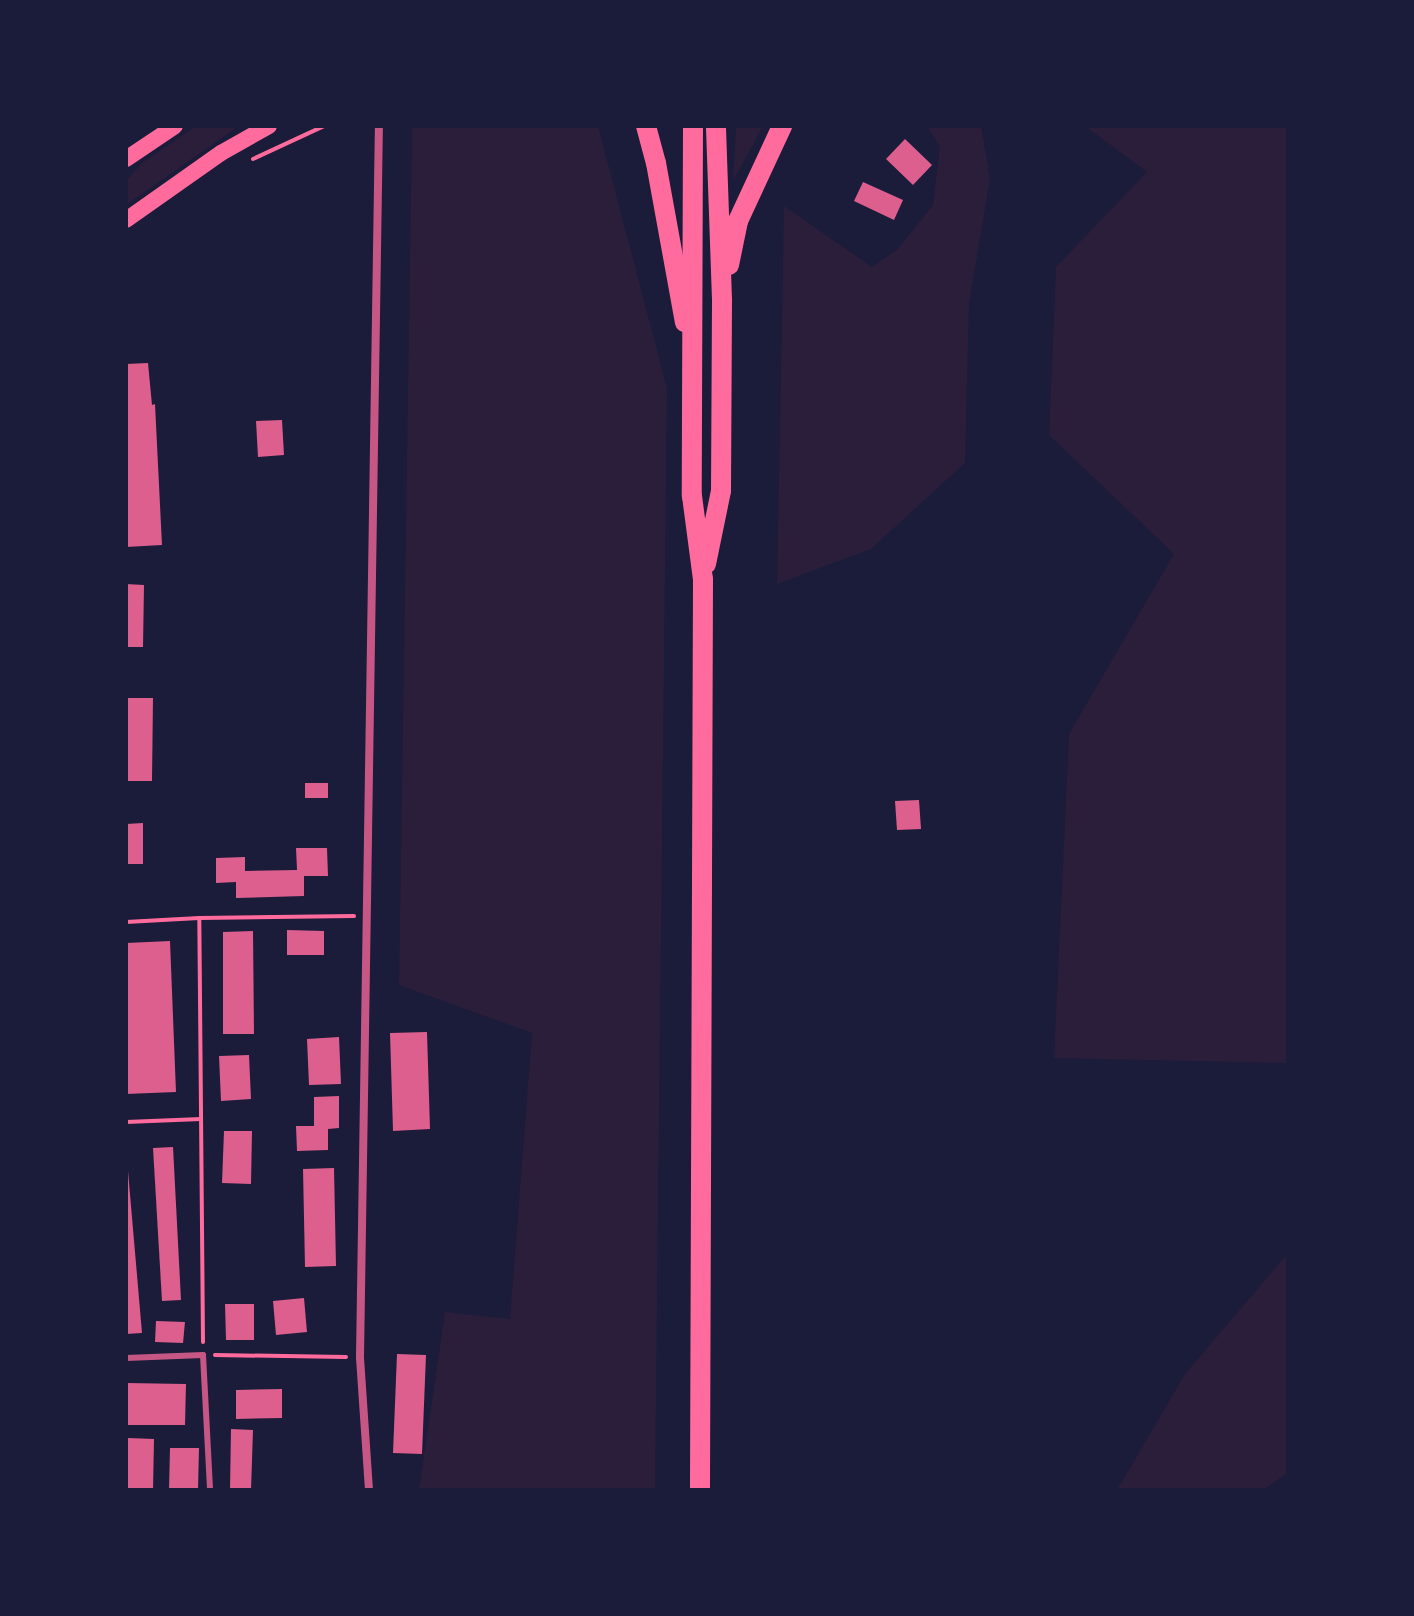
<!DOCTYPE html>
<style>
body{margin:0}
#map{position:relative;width:1414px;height:1616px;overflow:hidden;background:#1b1b3a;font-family:Rubik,sans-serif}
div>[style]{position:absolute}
.green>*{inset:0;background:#2a1e3b}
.building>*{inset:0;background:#dd5f8e}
.path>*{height:4px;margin:-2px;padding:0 2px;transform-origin:2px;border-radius:2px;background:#ff6b9d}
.service>*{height:6px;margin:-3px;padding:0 3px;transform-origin:3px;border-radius:3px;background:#c65784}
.minor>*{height:8px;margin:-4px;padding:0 4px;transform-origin:4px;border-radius:4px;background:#c65784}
.secondary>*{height:16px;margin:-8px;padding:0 8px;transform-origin:8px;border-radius:8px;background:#ff6b9d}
.trunk>*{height:20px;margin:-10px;padding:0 10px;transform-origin:10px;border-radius:10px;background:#ff6b9d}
span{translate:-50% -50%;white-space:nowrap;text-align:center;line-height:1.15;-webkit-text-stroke:6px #1b1b3a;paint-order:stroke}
.frame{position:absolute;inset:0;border:128px solid #1b1b3a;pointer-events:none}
</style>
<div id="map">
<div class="green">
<i style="clip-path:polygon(196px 126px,239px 126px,126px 205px,126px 181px,142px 163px)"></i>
<i style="clip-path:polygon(412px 126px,598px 126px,667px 388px,655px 1490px,419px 1490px,445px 1312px,510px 1319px,532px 1033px,399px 985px)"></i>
<i style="clip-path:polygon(736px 126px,763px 126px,733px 181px)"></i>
<i style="clip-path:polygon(927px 126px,981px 126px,990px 179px,969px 304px,965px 463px,871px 549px,777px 584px,784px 206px,872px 267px,897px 250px,933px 205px,940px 147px)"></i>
<i style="clip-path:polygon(1085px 126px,1288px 126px,1288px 1063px,1054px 1058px,1069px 734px,1174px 554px,1049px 435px,1056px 267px,1147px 172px)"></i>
<i style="clip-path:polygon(1288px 1253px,1288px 1473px,1263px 1490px,1117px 1490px,1185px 1374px)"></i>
</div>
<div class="building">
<i style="clip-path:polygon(905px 139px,932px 165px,913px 185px,886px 159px)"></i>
<i style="clip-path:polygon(863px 182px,903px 200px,894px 220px,854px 201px)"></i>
<i style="clip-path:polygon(148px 363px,152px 405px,155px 404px,162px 545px,126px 547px,126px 364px)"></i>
<i style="clip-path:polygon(282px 420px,284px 455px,258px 457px,256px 421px)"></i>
<i style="clip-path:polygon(126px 584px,144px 585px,143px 647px,126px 647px)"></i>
<i style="clip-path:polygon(126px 698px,153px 698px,152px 781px,126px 781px)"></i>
<i style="clip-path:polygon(305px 783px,328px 783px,328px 798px,305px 798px)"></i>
<i style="clip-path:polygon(919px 800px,921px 829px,897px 830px,895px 801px)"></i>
<i style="clip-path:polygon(143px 823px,143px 864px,126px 864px,126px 824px)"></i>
<i style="clip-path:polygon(296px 848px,327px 848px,328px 876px,304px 876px,304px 896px,236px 898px,236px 882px,216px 883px,216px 858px,245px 857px,245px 871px,297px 870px)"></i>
<i style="clip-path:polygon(287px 930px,324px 931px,324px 955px,287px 955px)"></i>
<i style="clip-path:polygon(253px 931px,254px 1034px,223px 1034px,223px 932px)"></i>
<i style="clip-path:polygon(170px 941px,176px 1092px,126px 1094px,126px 943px)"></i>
<i style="clip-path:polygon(427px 1032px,430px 1129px,393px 1131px,390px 1033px)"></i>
<i style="clip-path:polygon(339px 1037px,341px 1084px,309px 1085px,307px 1039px)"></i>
<i style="clip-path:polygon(249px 1055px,251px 1099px,221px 1101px,219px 1056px)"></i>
<i style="clip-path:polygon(339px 1096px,339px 1128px,328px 1129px,328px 1150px,297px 1151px,296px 1126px,314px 1126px,314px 1097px)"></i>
<i style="clip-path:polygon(224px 1131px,252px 1131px,251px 1184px,222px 1183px)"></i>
<i style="clip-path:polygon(173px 1147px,181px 1300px,162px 1301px,153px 1148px)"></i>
<i style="clip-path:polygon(126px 1148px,142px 1333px,126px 1334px)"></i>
<i style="clip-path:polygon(334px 1168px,336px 1266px,305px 1267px,303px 1169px)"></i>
<i style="clip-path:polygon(304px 1298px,307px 1332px,276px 1335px,273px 1301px)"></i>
<i style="clip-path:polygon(225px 1304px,254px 1304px,254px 1340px,226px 1340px)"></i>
<i style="clip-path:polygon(156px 1321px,185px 1322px,183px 1343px,155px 1342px)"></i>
<i style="clip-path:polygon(397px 1354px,426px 1355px,422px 1454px,393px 1453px)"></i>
<i style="clip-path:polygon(126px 1383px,186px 1384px,185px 1425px,126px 1425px)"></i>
<i style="clip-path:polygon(282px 1389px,282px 1418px,236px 1419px,236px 1390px)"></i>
<i style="clip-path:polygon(231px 1429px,253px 1430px,251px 1490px,230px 1490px)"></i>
<i style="clip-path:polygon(128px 1438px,154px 1439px,153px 1490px,127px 1490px)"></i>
<i style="clip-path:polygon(170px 1448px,199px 1448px,198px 1490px,169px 1490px)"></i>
</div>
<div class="path">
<i style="left:253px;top:159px;width:78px;rotate:-24.9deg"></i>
<i style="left:126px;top:922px;width:73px;rotate:-3.1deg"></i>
<i style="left:126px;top:1122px;width:75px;rotate:-2.3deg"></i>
<i style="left:203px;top:1342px;width:424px;rotate:-90.5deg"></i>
<i style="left:199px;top:918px;width:155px;rotate:-0.7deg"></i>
<i style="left:215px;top:1355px;width:131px;rotate:0.9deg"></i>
</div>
<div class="service">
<i style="left:126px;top:1358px;width:77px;rotate:-2.2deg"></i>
<i style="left:203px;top:1355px;width:135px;rotate:87deg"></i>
</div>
<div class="minor">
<i style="left:369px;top:1490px;width:133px;rotate:-93.9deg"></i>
<i style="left:360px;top:1357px;width:1231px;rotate:-89.12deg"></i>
</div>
<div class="secondary">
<i style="left:126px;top:159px;width:59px;rotate:-34deg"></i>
<i style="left:126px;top:220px;width:116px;rotate:-35.2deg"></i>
<i style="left:221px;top:153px;width:55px;rotate:-29.4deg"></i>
</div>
<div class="trunk">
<i style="left:646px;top:126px;width:38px;rotate:75deg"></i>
<i style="left:656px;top:163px;width:162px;rotate:79.7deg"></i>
<i style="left:693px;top:126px;width:370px;rotate:90.2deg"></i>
<i style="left:692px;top:496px;width:84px;rotate:82.5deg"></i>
<i style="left:703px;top:579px;width:911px;rotate:90.19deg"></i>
<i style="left:729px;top:265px;width:45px;rotate:-78.4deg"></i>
<i style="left:738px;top:221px;width:105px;rotate:-65.1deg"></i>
<i style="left:706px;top:564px;width:75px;rotate:-78.4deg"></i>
<i style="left:721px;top:491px;width:191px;rotate:-89.7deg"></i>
<i style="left:722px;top:300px;width:174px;rotate:-92deg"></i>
</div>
<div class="frame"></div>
</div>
